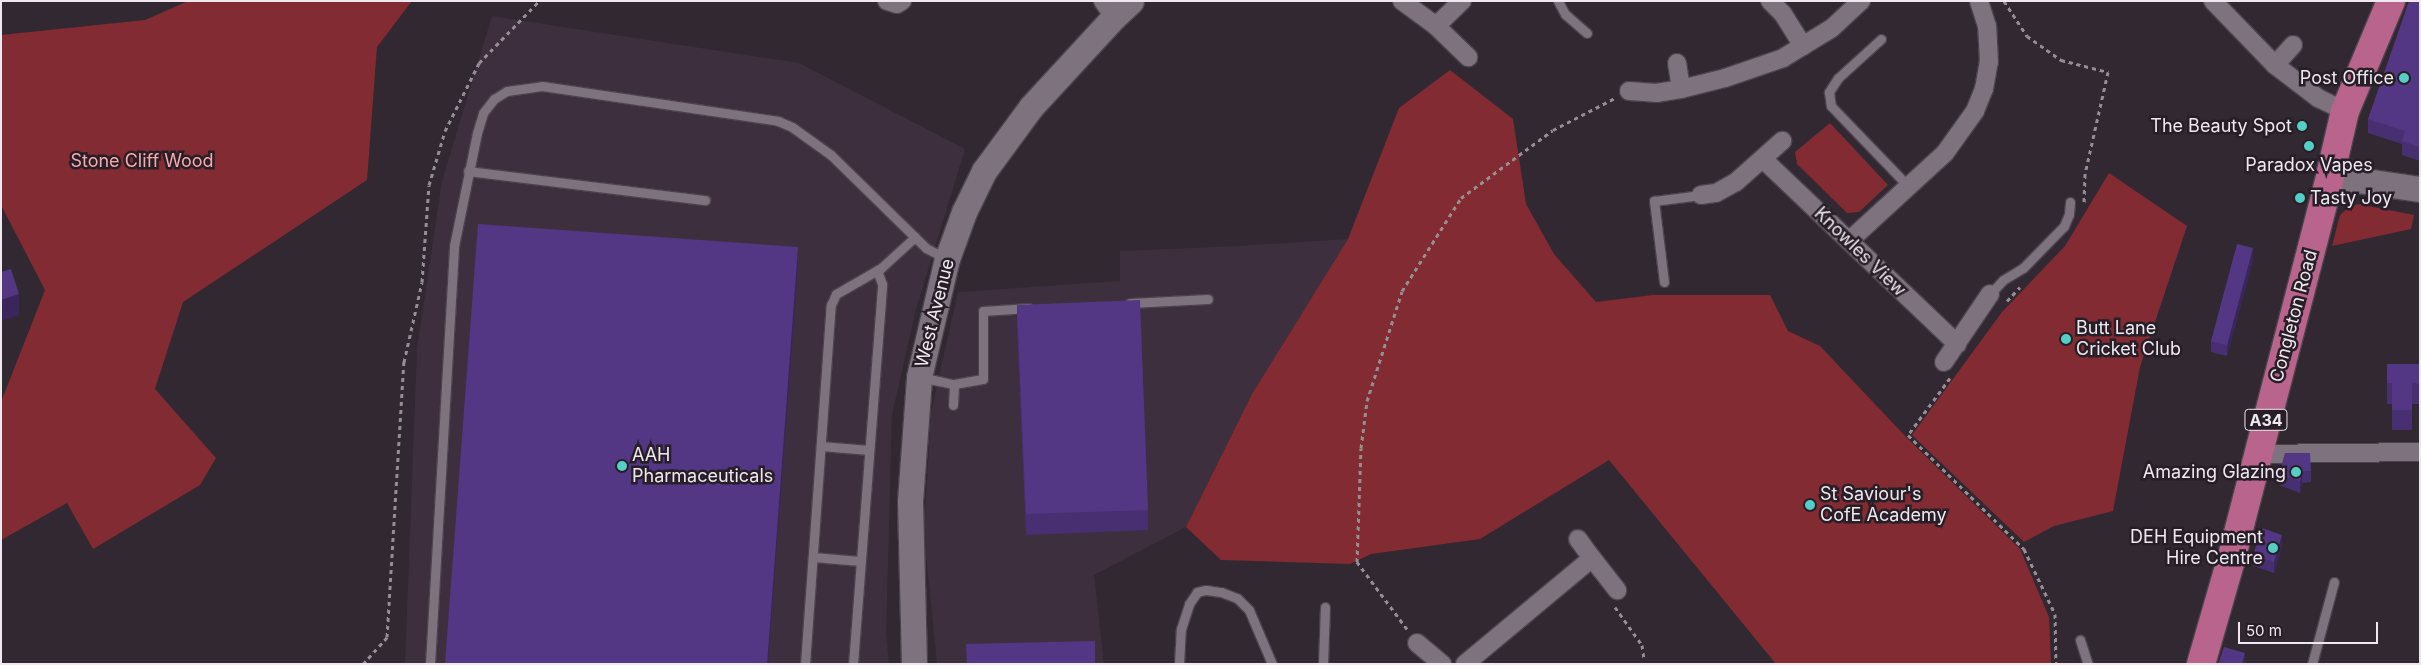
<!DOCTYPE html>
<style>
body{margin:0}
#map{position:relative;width:2421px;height:665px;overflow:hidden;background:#312832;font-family:Inter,sans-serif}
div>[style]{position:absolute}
.built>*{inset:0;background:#3e2f3e}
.green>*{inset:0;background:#832b33}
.path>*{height:3px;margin-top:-1.5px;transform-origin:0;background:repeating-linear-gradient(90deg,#958e95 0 4px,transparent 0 8px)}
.roads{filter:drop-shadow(1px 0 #4c444d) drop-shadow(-1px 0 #4c444d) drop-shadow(0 1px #4c444d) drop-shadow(0 -1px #4c444d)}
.lane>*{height:9px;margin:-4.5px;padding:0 4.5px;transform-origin:4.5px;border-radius:4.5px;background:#7d727e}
.street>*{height:18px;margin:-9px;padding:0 9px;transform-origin:9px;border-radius:9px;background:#7d727e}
.secondary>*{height:25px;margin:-12.5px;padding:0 12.5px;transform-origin:12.5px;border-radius:12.5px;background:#7d727e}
.highway>*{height:28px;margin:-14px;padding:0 14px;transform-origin:14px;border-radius:14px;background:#b9648c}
.wall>*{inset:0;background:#482f72}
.shaded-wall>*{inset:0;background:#3b265c}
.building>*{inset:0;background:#543784}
.dots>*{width:14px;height:14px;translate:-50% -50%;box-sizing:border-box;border:2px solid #271e28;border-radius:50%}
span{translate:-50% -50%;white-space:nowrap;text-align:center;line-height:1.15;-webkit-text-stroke:5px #271e28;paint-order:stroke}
.shield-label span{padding:1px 4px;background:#271e28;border:1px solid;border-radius:4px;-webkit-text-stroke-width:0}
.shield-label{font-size:16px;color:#efe9ef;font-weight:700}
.poi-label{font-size:18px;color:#efe9ef}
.right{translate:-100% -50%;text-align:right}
.left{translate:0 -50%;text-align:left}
.park-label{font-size:18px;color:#f7aaaa}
.street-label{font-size:18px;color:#efe9ef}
.frame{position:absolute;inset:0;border:2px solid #efe9ef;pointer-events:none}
.scale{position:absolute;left:2238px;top:622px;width:140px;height:22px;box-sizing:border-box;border:2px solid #efe9ef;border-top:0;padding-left:6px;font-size:15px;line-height:18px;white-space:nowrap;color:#efe9ef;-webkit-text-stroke:4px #271e28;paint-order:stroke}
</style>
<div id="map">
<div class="built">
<i style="clip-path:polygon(492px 16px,799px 63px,965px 149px,916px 309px,892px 415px,886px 634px,889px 664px,405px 664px,417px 349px,442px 181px)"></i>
<i style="clip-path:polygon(1348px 239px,1252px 394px,1186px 527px,1094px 575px,1104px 664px,937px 664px,924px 533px,931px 412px,958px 292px,1120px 281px,1120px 251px,1238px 246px)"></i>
</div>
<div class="green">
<i style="clip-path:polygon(188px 1px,412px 1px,377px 47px,367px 180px,183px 302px,155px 389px,216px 458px,200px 485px,93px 549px,67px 503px,1px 540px,1px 402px,45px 290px,1px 205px,1px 35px,145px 20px)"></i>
<i style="clip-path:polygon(1450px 70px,1513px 119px,1526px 204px,1554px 254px,1596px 302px,1653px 295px,1770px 295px,1788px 331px,1820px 346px,1907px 438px,2020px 549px,2049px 617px,2051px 664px,1776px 664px,1609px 460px,1480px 539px,1371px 554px,1350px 564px,1221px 560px,1186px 527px,1252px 394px,1348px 239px,1399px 108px)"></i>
<i style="clip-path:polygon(1830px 123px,1888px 185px,1859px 212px,1847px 213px,1797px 164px,1795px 152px)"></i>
<i style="clip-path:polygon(2109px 173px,2187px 226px,2140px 367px,2113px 511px,2054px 526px,2024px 542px,1912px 435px,2002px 312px,2065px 246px)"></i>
<i style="clip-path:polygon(2358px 204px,2414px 215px,2411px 229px,2332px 246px,2340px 215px,2348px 208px)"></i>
</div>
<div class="path">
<i style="left:2004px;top:1px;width:42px;rotate:56.7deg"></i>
<i style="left:2027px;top:36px;width:42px;rotate:35.2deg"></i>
<i style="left:2061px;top:60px;width:49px;rotate:14.3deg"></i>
<i style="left:2108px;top:72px;width:105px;rotate:102.7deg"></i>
<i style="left:2085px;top:174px;width:30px;rotate:92deg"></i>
<i style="left:2007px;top:301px;width:19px;rotate:-47deg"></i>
<i style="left:1950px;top:378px;width:71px;rotate:126.4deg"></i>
<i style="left:1908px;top:435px;width:163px;rotate:44.5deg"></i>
<i style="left:2024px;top:549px;width:72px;rotate:64.5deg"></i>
<i style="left:2055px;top:614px;width:50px;rotate:88.9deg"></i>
<i style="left:1615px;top:607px;width:47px;rotate:54.6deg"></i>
<i style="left:1642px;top:645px;width:15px;rotate:82deg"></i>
<i style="left:1407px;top:629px;width:84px;rotate:-126.7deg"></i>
<i style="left:1357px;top:562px;width:114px;rotate:-88deg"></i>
<i style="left:1361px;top:448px;width:47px;rotate:-82.7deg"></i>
<i style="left:1367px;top:401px;width:115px;rotate:-72.3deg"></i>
<i style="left:1402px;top:291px;width:110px;rotate:-57.6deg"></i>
<i style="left:1461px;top:198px;width:114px;rotate:-36.5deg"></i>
<i style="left:1553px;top:130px;width:70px;rotate:-27.3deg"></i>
<i style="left:363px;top:664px;width:36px;rotate:-48deg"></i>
<i style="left:387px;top:637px;width:276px;rotate:-86.5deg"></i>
<i style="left:404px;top:362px;width:82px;rotate:-77.3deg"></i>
<i style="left:422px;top:282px;width:97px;rotate:-85.9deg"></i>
<i style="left:429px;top:185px;width:56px;rotate:-73.5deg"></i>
<i style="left:445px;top:131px;width:76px;rotate:-63.4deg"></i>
<i style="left:479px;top:63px;width:86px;rotate:-45.9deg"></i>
</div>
<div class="roads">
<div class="lane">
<i style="left:1558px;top:1px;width:15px;rotate:62deg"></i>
<i style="left:1565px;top:14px;width:29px;rotate:41deg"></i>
<i style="left:1881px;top:39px;width:58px;rotate:137.8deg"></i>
<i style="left:1838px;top:78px;width:17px;rotate:123deg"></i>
<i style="left:1829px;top:92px;width:14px;rotate:82deg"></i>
<i style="left:1831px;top:106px;width:112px;rotate:46.1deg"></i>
<i style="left:468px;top:171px;width:239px;rotate:7deg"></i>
<i style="left:1664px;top:282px;width:82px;rotate:-97deg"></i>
<i style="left:1654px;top:201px;width:47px;rotate:-7.3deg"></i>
<i style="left:1990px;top:294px;width:19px;rotate:-47deg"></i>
<i style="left:2003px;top:280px;width:23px;rotate:-31deg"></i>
<i style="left:2023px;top:268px;width:59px;rotate:-45.7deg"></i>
<i style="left:2064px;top:226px;width:13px;rotate:-67deg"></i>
<i style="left:2069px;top:214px;width:12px;rotate:-85deg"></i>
<i style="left:1130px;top:303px;width:78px;rotate:-2.9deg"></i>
<i style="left:920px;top:377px;width:35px;rotate:12deg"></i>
<i style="left:954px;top:384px;width:29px;rotate:-10deg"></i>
<i style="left:983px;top:379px;width:68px;rotate:-90deg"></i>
<i style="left:983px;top:311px;width:46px;rotate:-3.7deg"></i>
<i style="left:953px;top:405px;width:21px;rotate:-87deg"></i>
<i style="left:821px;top:446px;width:48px;rotate:4.8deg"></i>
<i style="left:813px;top:557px;width:47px;rotate:4.9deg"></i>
<i style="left:2080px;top:640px;width:25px;rotate:72deg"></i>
<i style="left:430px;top:664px;width:419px;rotate:-86.7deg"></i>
<i style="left:454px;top:246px;width:115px;rotate:-78.5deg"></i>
<i style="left:477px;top:133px;width:21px;rotate:-73deg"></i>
<i style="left:483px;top:113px;width:18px;rotate:-52deg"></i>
<i style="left:494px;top:99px;width:15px;rotate:-32deg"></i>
<i style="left:507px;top:91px;width:35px;rotate:-8deg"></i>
<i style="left:542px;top:86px;width:239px;rotate:8.4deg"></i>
<i style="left:778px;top:121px;width:15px;rotate:23deg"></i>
<i style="left:792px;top:127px;width:48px;rotate:35.7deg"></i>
<i style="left:831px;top:155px;width:133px;rotate:44.4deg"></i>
<i style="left:926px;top:248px;width:21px;rotate:28deg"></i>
<i style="left:805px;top:664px;width:360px;rotate:-85.9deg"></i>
<i style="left:831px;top:305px;width:12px;rotate:-66deg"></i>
<i style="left:836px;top:294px;width:52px;rotate:-30deg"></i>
<i style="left:881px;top:268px;width:46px;rotate:-42.4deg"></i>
<i style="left:853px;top:664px;width:381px;rotate:-85.6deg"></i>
<i style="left:882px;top:284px;width:15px;rotate:-110deg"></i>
<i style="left:1179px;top:664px;width:35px;rotate:-87deg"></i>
<i style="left:1181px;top:629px;width:26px;rotate:-72deg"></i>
<i style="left:1189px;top:604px;width:14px;rotate:-56deg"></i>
<i style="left:1197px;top:592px;width:9px;rotate:-13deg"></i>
<i style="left:1206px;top:590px;width:15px;rotate:8deg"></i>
<i style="left:1221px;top:592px;width:17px;rotate:21deg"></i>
<i style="left:1237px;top:598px;width:17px;rotate:45deg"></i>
<i style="left:1249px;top:610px;width:59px;rotate:66.9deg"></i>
<i style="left:1323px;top:664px;width:57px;rotate:-88deg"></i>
<i style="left:2312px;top:664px;width:85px;rotate:-75deg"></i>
</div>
<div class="street">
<i style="left:887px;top:1px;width:10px;rotate:17deg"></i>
<i style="left:897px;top:4px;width:6px;rotate:-31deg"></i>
<i style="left:1103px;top:1px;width:19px;rotate:55deg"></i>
<i style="left:1402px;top:1px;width:42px;rotate:36.3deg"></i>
<i style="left:1436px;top:26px;width:45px;rotate:44.1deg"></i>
<i style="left:1770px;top:1px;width:18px;rotate:45deg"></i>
<i style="left:1783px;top:14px;width:38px;rotate:58deg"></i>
<i style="left:2213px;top:1px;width:89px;rotate:45.9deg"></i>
<i style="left:2275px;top:65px;width:54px;rotate:37.5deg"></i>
<i style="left:2318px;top:98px;width:30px;rotate:26deg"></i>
<i style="left:1436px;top:26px;width:36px;rotate:-44deg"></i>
<i style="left:1677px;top:63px;width:26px;rotate:81deg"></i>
<i style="left:2275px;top:65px;width:27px;rotate:-48deg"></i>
<i style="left:1629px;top:91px;width:27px;rotate:4deg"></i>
<i style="left:1656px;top:93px;width:25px;rotate:-9deg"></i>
<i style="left:1681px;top:89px;width:45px;rotate:-14deg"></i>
<i style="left:1725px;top:78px;width:61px;rotate:-19deg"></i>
<i style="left:1783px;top:58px;width:57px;rotate:-31.5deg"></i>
<i style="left:1832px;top:28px;width:40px;rotate:-43deg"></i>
<i style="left:1764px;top:160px;width:267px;rotate:43.6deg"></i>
<i style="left:1701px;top:195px;width:15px;rotate:-8deg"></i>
<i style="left:1716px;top:193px;width:23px;rotate:-29deg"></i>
<i style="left:1736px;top:182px;width:62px;rotate:-41.7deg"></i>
<i style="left:1849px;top:241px;width:130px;rotate:-42.5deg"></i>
<i style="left:1945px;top:153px;width:52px;rotate:-54.5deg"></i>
<i style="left:1975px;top:111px;width:24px;rotate:-68deg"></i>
<i style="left:1984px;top:89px;width:27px;rotate:-80deg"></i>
<i style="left:1989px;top:62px;width:36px;rotate:-93deg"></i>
<i style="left:1987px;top:26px;width:26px;rotate:-108deg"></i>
<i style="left:1944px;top:362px;width:82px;rotate:-55.9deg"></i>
<i style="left:2257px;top:454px;width:163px;rotate:-0.7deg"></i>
<i style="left:1578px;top:539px;width:24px;rotate:54deg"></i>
<i style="left:1417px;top:643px;width:33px;rotate:40deg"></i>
<i style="left:1465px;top:664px;width:165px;rotate:-39.8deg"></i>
<i style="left:1592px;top:558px;width:41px;rotate:52deg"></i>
</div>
<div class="secondary">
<i style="left:2330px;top:176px;width:91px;rotate:8.2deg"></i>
<i style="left:914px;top:664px;width:163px;rotate:-91.4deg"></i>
<i style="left:910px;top:501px;width:124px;rotate:-85.8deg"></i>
<i style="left:919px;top:377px;width:121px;rotate:-76.7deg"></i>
<i style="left:947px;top:259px;width:50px;rotate:-70.1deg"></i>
<i style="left:964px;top:212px;width:46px;rotate:-64deg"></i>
<i style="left:984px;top:171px;width:79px;rotate:-53.7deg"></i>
<i style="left:1031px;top:107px;width:122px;rotate:-47.3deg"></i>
<i style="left:1114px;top:17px;width:23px;rotate:-43deg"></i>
</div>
<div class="highway">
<i style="left:2201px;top:664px;width:108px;rotate:-73.9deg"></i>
<i style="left:2231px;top:560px;width:397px;rotate:-75.5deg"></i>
<i style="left:2330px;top:176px;width:67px;rotate:-77deg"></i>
<i style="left:2345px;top:111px;width:119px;rotate:-67.3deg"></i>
</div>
</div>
<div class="wall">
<i style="clip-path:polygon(2420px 1px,2420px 161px,2402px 155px,2402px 144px,2368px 133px,2368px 119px)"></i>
<i style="clip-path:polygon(2253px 260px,2227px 356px,2211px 352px,2211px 341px)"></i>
<i style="clip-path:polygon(1017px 305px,1148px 510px,1148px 530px,1026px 535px,1017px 326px)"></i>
<i style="clip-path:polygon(2387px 364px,2420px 364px,2420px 404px,2412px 404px,2412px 430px,2392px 430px,2392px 404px,2387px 404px)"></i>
<i style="clip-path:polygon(2311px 471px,2311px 482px,2302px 483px,2300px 493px,2279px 485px,2279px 474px)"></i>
<i style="clip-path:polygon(2282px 546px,2274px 573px,2253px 566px,2253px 555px)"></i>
</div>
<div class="shaded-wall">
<i style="clip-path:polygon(798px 247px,798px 268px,768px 664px,767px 664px)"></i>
<i style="clip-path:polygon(2253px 248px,2253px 260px,2227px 356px,2227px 345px)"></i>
<i style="clip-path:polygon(19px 294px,19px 315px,1px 321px,1px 300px)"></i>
<i style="clip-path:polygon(2302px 472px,2302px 483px,2300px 493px,2300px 481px)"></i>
<i style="clip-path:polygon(2282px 535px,2282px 546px,2274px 573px,2274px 562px)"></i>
<i style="clip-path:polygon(2245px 653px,2245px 664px,2242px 664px)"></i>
</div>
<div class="building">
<i style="clip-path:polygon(2409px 1px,2420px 1px,2420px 147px,2402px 141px,2405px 131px,2368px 119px)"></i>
<i style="clip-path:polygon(478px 224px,798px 247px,767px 664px,445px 664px)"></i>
<i style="clip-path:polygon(2237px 244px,2253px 248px,2227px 345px,2211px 341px)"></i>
<i style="clip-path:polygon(11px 269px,19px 294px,1px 300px,1px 272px)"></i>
<i style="clip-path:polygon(1140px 300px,1148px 510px,1026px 514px,1017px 305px)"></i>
<i style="clip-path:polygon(2387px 364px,2420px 364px,2420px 383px,2412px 383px,2412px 410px,2392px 410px,2392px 383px,2387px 383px)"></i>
<i style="clip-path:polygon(2285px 453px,2310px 453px,2311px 471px,2302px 472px,2300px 481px,2279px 474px)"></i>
<i style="clip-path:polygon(2262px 528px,2282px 535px,2274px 562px,2253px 555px)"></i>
<i style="clip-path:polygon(1095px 641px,1095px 664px,967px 664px,966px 644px)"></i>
<i style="clip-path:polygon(2224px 647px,2245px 653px,2242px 664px,2218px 664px)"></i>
</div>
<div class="dots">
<i style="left:2404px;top:78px;background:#55cec6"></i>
<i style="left:2302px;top:126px;background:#55cec6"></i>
<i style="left:2309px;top:146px;background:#55cec6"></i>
<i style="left:2300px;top:198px;background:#55cec6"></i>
<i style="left:2066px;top:339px;background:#55cec6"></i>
<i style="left:622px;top:466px;background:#55cec6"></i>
<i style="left:2296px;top:472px;background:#55cec6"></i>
<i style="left:1810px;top:505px;background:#55cec6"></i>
<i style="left:2273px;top:548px;background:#55cec6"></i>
</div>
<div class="shield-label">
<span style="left:2266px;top:420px">A34</span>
</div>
<div class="poi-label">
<span class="right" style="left:2394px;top:78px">Post Office</span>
<span class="right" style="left:2292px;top:126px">The Beauty Spot</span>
<span style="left:2309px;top:165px">Paradox Vapes</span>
<span class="left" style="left:2310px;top:198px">Tasty Joy</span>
<span class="left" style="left:2076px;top:339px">Butt Lane<br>Cricket Club</span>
<span class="left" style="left:632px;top:466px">AAH<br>Pharmaceuticals</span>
<span class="right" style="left:2286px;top:472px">Amazing Glazing</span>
<span class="left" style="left:1820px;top:505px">St Saviour's<br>CofE Academy</span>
<span class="right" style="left:2263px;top:548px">DEH Equipment<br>Hire Centre</span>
</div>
<div class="park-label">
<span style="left:142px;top:161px">Stone Cliff Wood</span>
</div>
<div class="street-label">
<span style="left:1860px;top:252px;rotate:44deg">Knowles View</span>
<span style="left:935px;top:313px;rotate:-76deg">West Avenue</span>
<span style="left:2294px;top:316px;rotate:-75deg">Congleton Road</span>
</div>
<div class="frame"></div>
<div class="scale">50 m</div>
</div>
